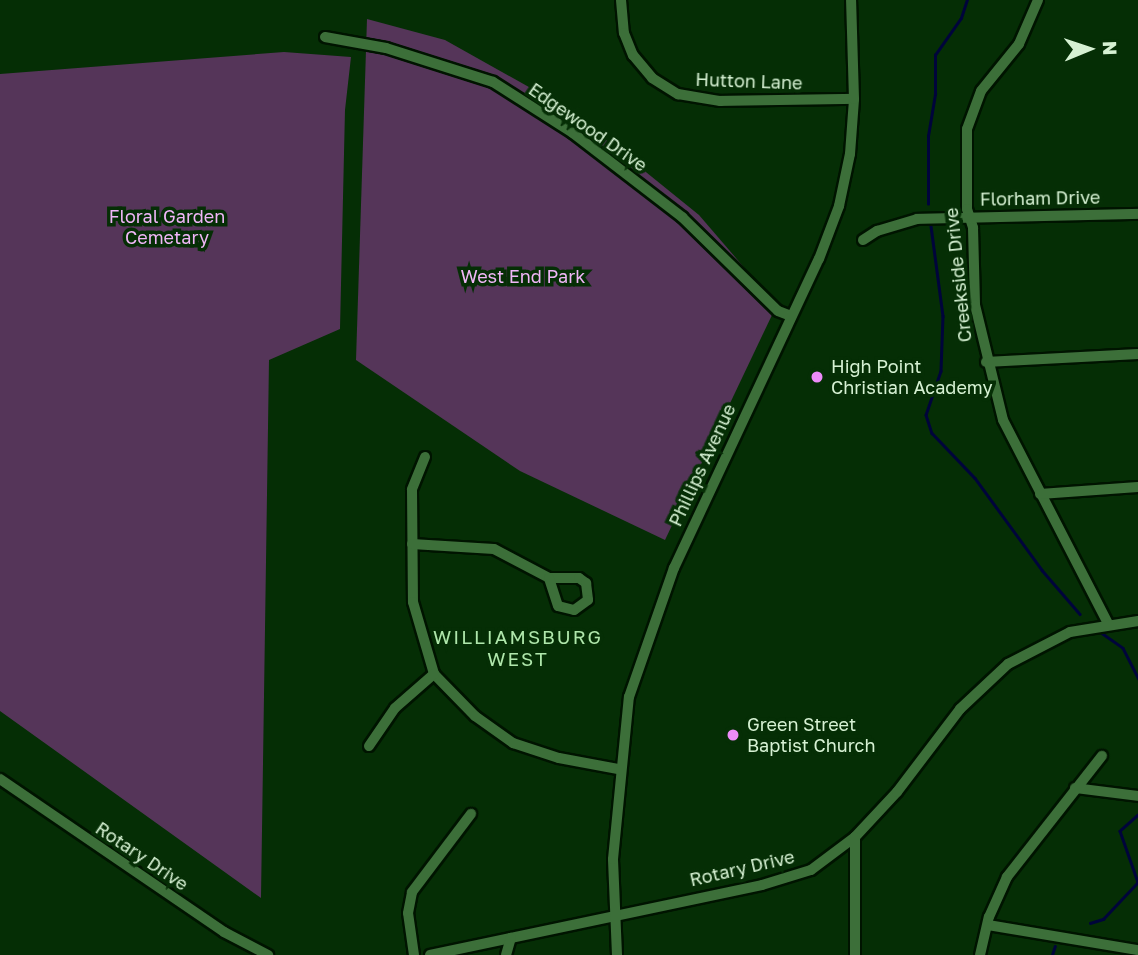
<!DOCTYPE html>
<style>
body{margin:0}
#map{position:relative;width:1138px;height:955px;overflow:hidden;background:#052e05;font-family:"Golos Text",sans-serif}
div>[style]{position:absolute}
.green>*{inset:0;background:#553559}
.stream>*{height:2.5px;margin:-1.25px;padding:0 1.25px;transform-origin:1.25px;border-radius:1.25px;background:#00043b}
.roads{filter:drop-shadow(2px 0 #001400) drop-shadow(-2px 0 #001400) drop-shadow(0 2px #001400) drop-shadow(0 -2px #001400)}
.minor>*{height:10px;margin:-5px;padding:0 5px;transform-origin:5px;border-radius:5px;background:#3c6f39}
.dots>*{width:19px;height:19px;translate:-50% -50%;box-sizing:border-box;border:4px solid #052e05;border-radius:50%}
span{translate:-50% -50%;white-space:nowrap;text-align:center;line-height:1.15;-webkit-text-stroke:7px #052e05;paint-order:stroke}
.street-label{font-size:18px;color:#d6f1d3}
.park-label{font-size:18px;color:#f0b6f7}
.poi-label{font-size:18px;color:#d6f1d3}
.left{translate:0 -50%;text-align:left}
.neighbourhood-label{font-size:19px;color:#afe7ab;letter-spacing:2px}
.north{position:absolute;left:1054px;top:14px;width:70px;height:70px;-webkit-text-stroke:5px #052e05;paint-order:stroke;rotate:88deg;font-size:19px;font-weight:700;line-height:28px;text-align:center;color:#d6f1d3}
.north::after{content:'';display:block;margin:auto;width:24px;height:32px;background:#d6f1d3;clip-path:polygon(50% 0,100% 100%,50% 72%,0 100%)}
</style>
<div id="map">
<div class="green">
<i style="clip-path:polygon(367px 19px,445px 40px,568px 109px,699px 215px,772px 300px,772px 315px,665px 540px,520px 471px,356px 360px)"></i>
<i style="clip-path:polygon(284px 52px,351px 57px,345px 110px,340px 329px,269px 360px,261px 898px,0 711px,0 74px)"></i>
</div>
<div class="stream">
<i style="left:928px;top:204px;width:68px;rotate:-90deg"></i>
<i style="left:928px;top:136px;width:43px;rotate:-80.5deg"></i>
<i style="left:935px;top:94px;width:39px;rotate:-90deg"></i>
<i style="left:935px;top:55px;width:45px;rotate:-54.9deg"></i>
<i style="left:961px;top:18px;width:19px;rotate:-72deg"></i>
<i style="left:931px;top:226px;width:91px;rotate:82.4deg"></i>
<i style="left:943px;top:316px;width:55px;rotate:92.1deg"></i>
<i style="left:941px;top:371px;width:46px;rotate:108.8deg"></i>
<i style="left:926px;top:415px;width:19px;rotate:72deg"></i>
<i style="left:932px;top:433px;width:62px;rotate:46.3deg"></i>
<i style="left:975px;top:478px;width:114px;rotate:53.9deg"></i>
<i style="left:1042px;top:570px;width:58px;rotate:49.2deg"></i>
<i style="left:1099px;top:631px;width:29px;rotate:35deg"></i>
<i style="left:1123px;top:648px;width:34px;rotate:63deg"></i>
<i style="left:1138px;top:815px;width:24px;rotate:138deg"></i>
<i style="left:1120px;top:831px;width:54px;rotate:70.6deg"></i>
<i style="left:1090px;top:923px;width:14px;rotate:-17deg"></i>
<i style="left:1103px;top:919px;width:51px;rotate:-46.6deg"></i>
<i style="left:1052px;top:955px;width:9px;rotate:-72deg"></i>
</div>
<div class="roads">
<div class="minor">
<i style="left:621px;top:0;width:33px;rotate:85deg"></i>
<i style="left:624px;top:33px;width:24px;rotate:68deg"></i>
<i style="left:633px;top:55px;width:30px;rotate:50deg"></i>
<i style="left:652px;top:78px;width:31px;rotate:32deg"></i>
<i style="left:678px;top:94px;width:43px;rotate:9.5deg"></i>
<i style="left:720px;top:101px;width:134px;rotate:-0.9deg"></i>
<i style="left:1038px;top:0;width:48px;rotate:113.4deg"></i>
<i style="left:1019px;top:44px;width:60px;rotate:129deg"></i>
<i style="left:981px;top:91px;width:40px;rotate:110.2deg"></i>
<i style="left:967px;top:129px;width:80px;rotate:90deg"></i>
<i style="left:967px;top:209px;width:20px;rotate:72deg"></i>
<i style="left:973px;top:228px;width:77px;rotate:88.5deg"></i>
<i style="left:975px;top:305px;width:118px;rotate:76.3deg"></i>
<i style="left:1003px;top:420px;width:229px;rotate:62.7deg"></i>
<i style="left:325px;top:37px;width:62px;rotate:10.2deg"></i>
<i style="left:386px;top:48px;width:112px;rotate:17.6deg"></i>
<i style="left:493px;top:82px;width:95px;rotate:32.5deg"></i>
<i style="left:573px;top:133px;width:138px;rotate:37.6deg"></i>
<i style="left:682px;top:217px;width:134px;rotate:44.4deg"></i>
<i style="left:778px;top:311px;width:14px;rotate:21deg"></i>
<i style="left:863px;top:240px;width:17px;rotate:-33deg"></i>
<i style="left:877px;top:231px;width:42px;rotate:-16.7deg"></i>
<i style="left:917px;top:219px;width:221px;rotate:-1.3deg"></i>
<i style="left:986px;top:362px;width:152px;rotate:-3deg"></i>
<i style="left:425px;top:457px;width:35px;rotate:112deg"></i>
<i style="left:412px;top:490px;width:112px;rotate:89.5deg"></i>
<i style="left:413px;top:602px;width:75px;rotate:73.7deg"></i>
<i style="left:434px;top:674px;width:59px;rotate:45.7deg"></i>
<i style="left:475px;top:716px;width:47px;rotate:35.4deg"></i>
<i style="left:513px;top:743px;width:48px;rotate:18.1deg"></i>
<i style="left:559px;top:758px;width:60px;rotate:10.6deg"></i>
<i style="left:1040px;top:494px;width:98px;rotate:-4.1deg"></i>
<i style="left:412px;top:544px;width:82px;rotate:3.5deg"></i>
<i style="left:494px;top:549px;width:62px;rotate:27.8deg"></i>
<i style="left:549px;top:578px;width:30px"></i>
<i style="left:579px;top:578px;width:9px;rotate:36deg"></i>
<i style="left:586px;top:583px;width:17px;rotate:83deg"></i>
<i style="left:588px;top:600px;width:17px;rotate:144deg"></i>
<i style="left:574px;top:610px;width:16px;rotate:-166deg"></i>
<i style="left:558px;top:606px;width:29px;rotate:-108deg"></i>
<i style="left:369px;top:746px;width:46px;rotate:-55.6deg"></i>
<i style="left:395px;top:708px;width:52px;rotate:-41.1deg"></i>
<i style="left:0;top:779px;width:271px;rotate:34.3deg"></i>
<i style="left:224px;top:932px;width:50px;rotate:27.6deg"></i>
<i style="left:1075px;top:788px;width:64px;rotate:7.2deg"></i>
<i style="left:988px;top:925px;width:152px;rotate:9.5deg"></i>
<i style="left:414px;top:955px;width:42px;rotate:-98.1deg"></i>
<i style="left:408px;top:913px;width:21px;rotate:-79deg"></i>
<i style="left:412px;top:892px;width:98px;rotate:-52.9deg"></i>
<i style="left:430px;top:955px;width:339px;rotate:-11.9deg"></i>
<i style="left:762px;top:885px;width:51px;rotate:-17deg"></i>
<i style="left:811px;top:870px;width:55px;rotate:-36.9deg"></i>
<i style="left:855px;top:837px;width:62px;rotate:-47deg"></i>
<i style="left:897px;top:792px;width:104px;rotate:-52.8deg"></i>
<i style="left:960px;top:709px;width:66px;rotate:-43.2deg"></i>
<i style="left:1008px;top:664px;width:70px;rotate:-27.3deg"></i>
<i style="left:1070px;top:632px;width:69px;rotate:-9.2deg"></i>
<i style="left:506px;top:955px;width:18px;rotate:-74deg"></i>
<i style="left:617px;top:955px;width:96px;rotate:-92.4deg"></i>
<i style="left:613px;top:859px;width:163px;rotate:-84.4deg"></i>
<i style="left:629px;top:697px;width:137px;rotate:-70.8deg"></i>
<i style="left:674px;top:568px;width:341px;rotate:-64.9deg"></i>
<i style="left:819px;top:259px;width:57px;rotate:-69.3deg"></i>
<i style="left:839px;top:206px;width:53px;rotate:-78.1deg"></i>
<i style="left:850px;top:154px;width:55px;rotate:-85.8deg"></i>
<i style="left:854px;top:99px;width:99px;rotate:-91.7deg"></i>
<i style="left:855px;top:955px;width:118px;rotate:-90deg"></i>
<i style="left:980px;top:955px;width:39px;rotate:-77deg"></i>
<i style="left:989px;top:917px;width:44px;rotate:-65.8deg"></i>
<i style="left:1007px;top:877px;width:154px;rotate:-51.9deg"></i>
</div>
</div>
<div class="dots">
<i style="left:817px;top:377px;background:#ed8cf9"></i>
<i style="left:733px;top:735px;background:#ed8cf9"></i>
</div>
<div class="street-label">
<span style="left:749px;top:81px;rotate:2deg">Hutton Lane</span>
<span style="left:588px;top:127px;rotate:35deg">Edgewood Drive</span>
<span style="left:1040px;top:198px;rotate:-1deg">Florham Drive</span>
<span style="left:958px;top:275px;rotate:-96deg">Creekside Drive</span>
<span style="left:702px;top:465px;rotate:-65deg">Phillips Avenue</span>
<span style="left:142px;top:856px;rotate:34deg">Rotary Drive</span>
<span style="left:742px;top:868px;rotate:-13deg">Rotary Drive</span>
</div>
<div class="park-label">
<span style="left:167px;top:227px">Floral Garden<br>Cemetary</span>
<span style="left:523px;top:276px">West End Park</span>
</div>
<div class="poi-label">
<span class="left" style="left:831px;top:377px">High Point<br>Christian Academy</span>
<span class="left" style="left:747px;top:735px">Green Street<br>Baptist Church</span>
</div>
<div class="neighbourhood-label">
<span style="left:518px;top:648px">WILLIAMSBURG<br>WEST</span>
</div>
<div class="north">N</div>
</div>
